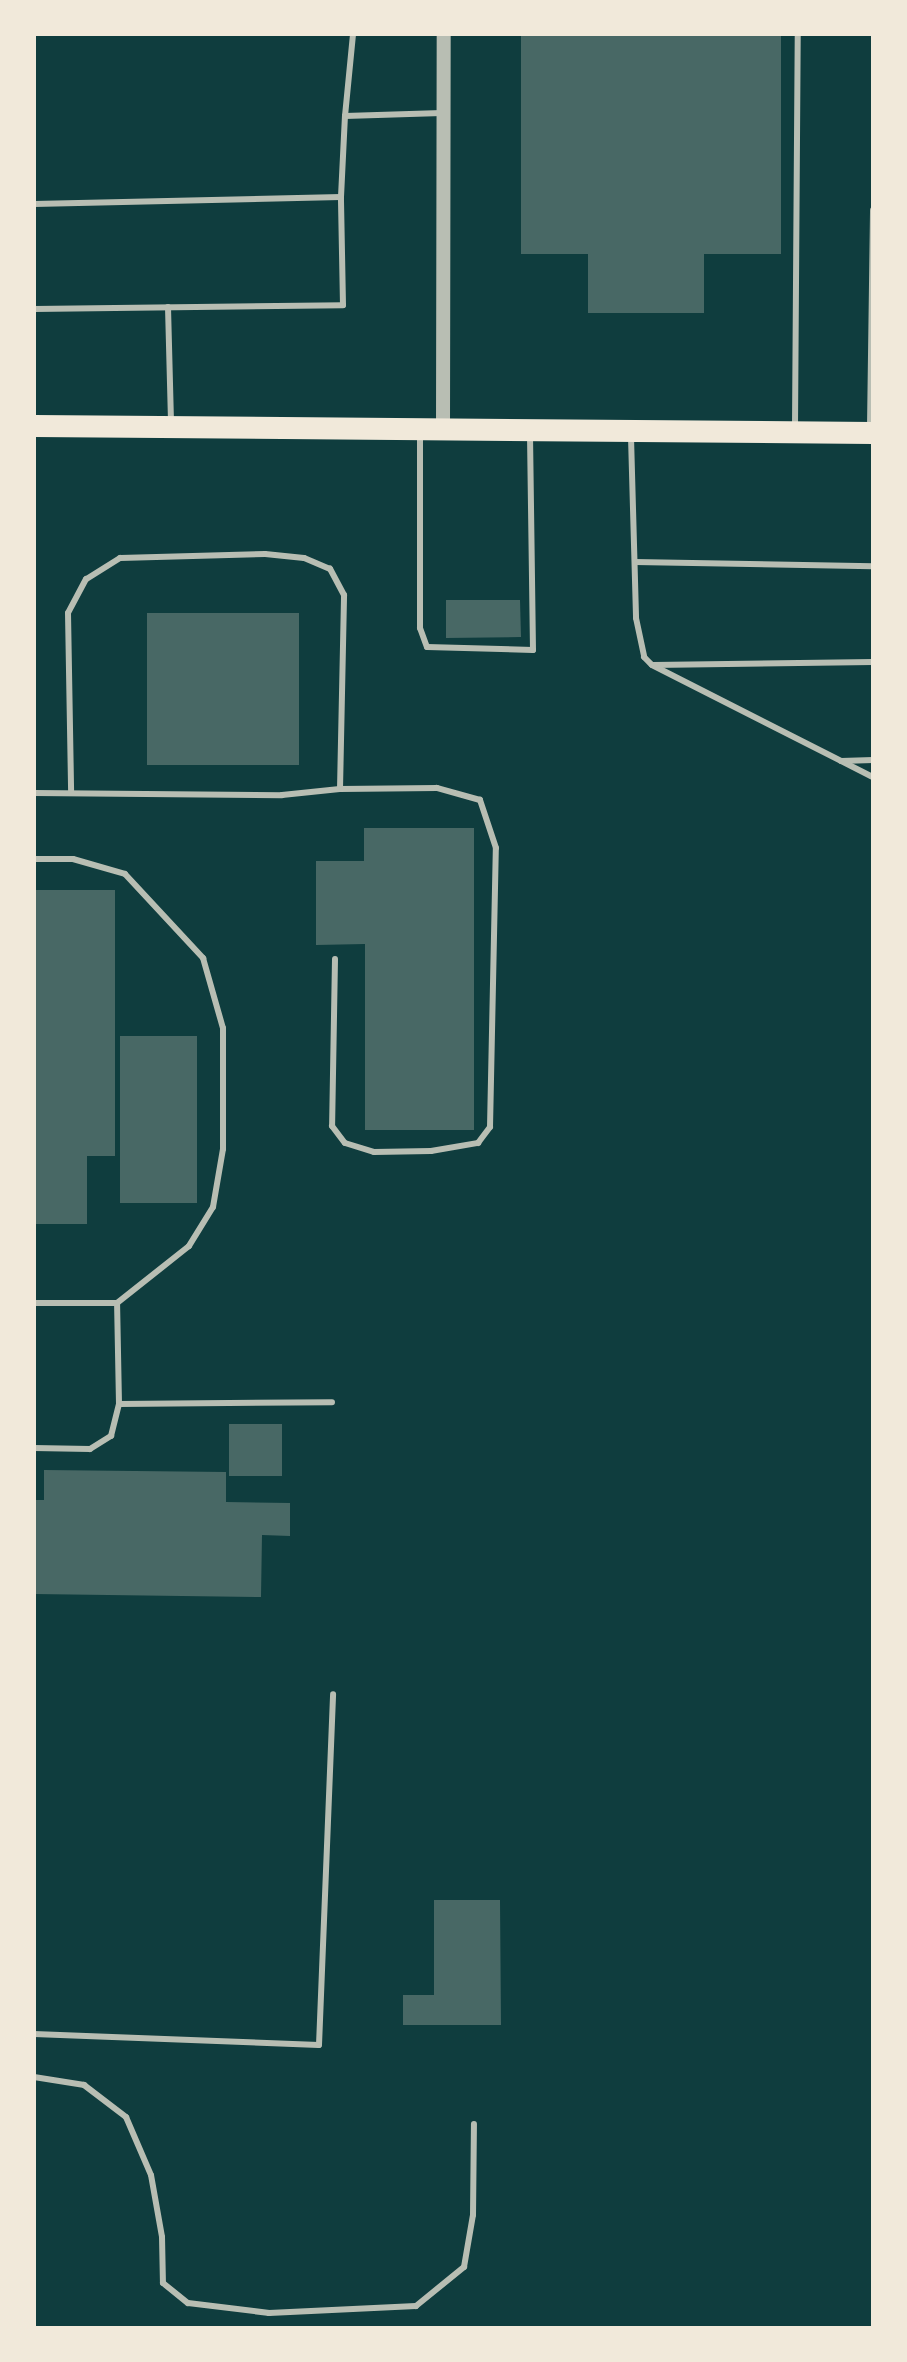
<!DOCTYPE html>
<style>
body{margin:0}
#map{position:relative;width:907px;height:2362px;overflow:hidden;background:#0f3d3e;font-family:Inter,sans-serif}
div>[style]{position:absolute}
.building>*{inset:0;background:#486865}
.service>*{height:6px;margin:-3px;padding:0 3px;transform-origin:3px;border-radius:3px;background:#b8beb3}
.tertiary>*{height:14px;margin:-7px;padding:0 7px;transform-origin:7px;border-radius:7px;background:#b8beb3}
.trunk>*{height:22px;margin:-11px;padding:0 11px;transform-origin:11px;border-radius:11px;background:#f1e9da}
span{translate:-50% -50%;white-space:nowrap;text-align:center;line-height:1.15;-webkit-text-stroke:8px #f1e9da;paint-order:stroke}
.frame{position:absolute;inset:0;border:36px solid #f1e9da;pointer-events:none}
</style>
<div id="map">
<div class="building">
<i style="clip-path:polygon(521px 34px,781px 34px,781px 254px,704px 254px,704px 313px,588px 313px,588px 254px,521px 254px)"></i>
<i style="clip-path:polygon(446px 600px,520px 600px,521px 637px,446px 638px)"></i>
<i style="clip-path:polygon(147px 613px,299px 613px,299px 765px,147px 765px)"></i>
<i style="clip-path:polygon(364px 828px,474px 828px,474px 1130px,365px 1130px,365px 944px,316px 945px,316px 861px,364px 861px)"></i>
<i style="clip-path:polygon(34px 890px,115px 890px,115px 1156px,87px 1156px,87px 1224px,34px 1224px)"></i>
<i style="clip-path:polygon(120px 1036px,197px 1036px,197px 1203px,120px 1203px)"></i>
<i style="clip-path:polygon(229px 1424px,282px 1424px,282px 1476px,229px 1476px)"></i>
<i style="clip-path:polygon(44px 1470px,226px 1472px,226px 1502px,290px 1503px,290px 1536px,262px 1535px,261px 1597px,34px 1594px,34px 1500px,44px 1500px)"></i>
<i style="clip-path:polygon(434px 1900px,500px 1900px,501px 2025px,403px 2025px,403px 1995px,434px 1995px)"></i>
</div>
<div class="service">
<i style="left:345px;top:116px;width:82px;rotate:-84.4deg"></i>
<i style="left:34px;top:204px;width:307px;rotate:-1.3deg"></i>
<i style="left:168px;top:307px;width:116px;rotate:88.5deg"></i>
<i style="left:34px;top:309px;width:309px;rotate:-0.7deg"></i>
<i style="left:343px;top:305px;width:108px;rotate:-91.1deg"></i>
<i style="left:341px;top:197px;width:81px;rotate:-87.2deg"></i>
<i style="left:345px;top:116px;width:97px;rotate:-1.8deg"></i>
<i style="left:795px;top:426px;width:392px;rotate:-89.6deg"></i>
<i style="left:870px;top:427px;width:217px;rotate:-89.2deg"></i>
<i style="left:420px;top:433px;width:195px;rotate:90deg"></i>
<i style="left:420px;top:628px;width:20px;rotate:70deg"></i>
<i style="left:427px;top:647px;width:106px;rotate:1.6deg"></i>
<i style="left:533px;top:650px;width:215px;rotate:-90.8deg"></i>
<i style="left:631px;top:437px;width:181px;rotate:88.4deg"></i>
<i style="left:636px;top:618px;width:40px;rotate:78deg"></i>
<i style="left:644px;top:657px;width:11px;rotate:45deg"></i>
<i style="left:652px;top:665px;width:248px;rotate:26.9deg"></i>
<i style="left:635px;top:562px;width:238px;rotate:1deg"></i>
<i style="left:653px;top:665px;width:220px;rotate:-0.8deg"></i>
<i style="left:841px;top:761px;width:32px;rotate:-2deg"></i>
<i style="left:34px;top:793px;width:248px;rotate:0.5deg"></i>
<i style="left:282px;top:795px;width:58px;rotate:-5.9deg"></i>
<i style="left:340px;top:789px;width:194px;rotate:-88.8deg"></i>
<i style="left:344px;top:595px;width:30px;rotate:-118deg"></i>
<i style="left:330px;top:569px;width:28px;rotate:-157deg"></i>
<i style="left:304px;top:558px;width:39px;rotate:-174deg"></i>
<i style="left:265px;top:554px;width:145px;rotate:178.4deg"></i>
<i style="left:120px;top:558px;width:40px;rotate:148deg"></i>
<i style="left:86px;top:579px;width:38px;rotate:118deg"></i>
<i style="left:68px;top:613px;width:180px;rotate:89deg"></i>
<i style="left:34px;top:859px;width:39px"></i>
<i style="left:73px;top:859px;width:54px;rotate:16.1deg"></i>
<i style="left:125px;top:874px;width:115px;rotate:47.1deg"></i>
<i style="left:203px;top:958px;width:73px;rotate:74.1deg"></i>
<i style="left:223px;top:1028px;width:121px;rotate:90deg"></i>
<i style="left:223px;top:1149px;width:59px;rotate:99.8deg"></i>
<i style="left:213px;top:1207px;width:46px;rotate:121.6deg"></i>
<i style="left:189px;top:1246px;width:92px;rotate:141.6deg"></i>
<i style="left:117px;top:1303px;width:83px;rotate:180deg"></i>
<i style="left:335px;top:959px;width:167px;rotate:91deg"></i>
<i style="left:332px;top:1126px;width:21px;rotate:53deg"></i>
<i style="left:345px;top:1143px;width:30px;rotate:17deg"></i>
<i style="left:374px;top:1152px;width:57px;rotate:-1deg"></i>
<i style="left:431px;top:1151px;width:48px;rotate:-9.7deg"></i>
<i style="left:478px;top:1143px;width:20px;rotate:-53deg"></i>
<i style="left:490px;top:1127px;width:279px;rotate:-88.8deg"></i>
<i style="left:496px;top:848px;width:51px;rotate:-108.4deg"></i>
<i style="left:480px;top:800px;width:45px;rotate:-164.4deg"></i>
<i style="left:437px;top:788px;width:97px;rotate:179.4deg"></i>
<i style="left:119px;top:1404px;width:213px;rotate:-0.5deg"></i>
<i style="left:34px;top:1448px;width:56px;rotate:1deg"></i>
<i style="left:90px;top:1449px;width:25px;rotate:-32deg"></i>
<i style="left:111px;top:1436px;width:33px;rotate:-76deg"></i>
<i style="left:119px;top:1404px;width:101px;rotate:-91.1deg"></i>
<i style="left:34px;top:2034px;width:285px;rotate:2.2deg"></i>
<i style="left:319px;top:2045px;width:351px;rotate:-87.7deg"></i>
<i style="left:34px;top:2077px;width:51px;rotate:9.1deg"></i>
<i style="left:84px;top:2085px;width:53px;rotate:37.3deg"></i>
<i style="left:126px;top:2117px;width:63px;rotate:66.7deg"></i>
<i style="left:151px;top:2175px;width:63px;rotate:79.9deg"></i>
<i style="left:162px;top:2237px;width:46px;rotate:88.8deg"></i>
<i style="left:163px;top:2283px;width:32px;rotate:39deg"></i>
<i style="left:188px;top:2303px;width:82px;rotate:7deg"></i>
<i style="left:269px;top:2313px;width:147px;rotate:-2.7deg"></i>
<i style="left:416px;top:2306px;width:62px;rotate:-39.1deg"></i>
<i style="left:464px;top:2267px;width:53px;rotate:-80.2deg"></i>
<i style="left:473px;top:2215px;width:91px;rotate:-89.4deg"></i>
</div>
<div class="tertiary">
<i style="left:443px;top:429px;width:395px;rotate:-89.9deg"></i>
</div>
<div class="trunk">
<i style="left:34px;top:426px;width:839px;rotate:0.48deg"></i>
</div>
<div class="frame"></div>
</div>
